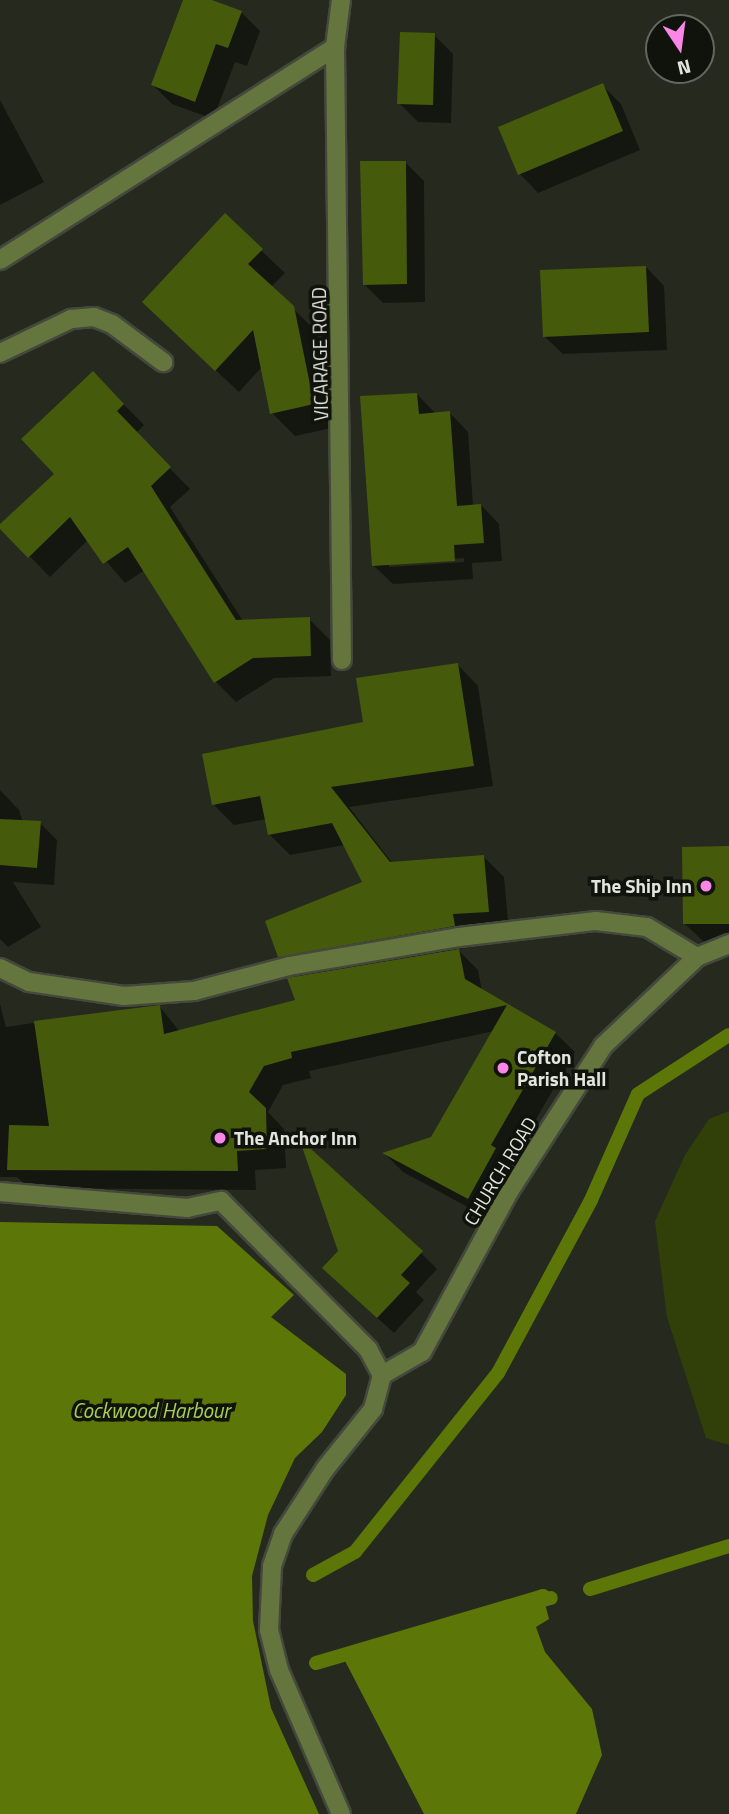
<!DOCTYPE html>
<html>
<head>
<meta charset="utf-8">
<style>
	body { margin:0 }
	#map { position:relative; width:729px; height:1814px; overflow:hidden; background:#262a1e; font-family:"Titillium Web",sans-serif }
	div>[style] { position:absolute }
	.green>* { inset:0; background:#314008 }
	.water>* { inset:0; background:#5c7607 }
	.shadow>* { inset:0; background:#0007 }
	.stream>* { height:14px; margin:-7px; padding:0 7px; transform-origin:7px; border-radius:7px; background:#5c7607 }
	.building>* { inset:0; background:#465a0b }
	.roads { filter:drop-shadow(2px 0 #44483d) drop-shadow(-2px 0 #44483d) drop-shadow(0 2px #44483d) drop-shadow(0 -2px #44483d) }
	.minor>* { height:18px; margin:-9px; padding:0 9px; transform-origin:9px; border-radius:9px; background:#64763d }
	.dots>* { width:19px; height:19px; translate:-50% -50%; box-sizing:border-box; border:4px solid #10120c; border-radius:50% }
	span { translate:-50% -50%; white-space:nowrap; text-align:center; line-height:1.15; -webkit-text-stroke:7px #10120c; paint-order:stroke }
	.street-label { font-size:19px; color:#e2e5dd }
	.poi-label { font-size:19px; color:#e2e5dd; font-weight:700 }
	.right { translate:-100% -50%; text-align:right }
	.left { translate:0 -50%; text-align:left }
	.water-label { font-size:21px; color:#a9ce51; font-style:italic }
	.north { position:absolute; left:645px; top:14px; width:70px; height:70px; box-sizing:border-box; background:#10120c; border:2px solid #646660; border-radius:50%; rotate:167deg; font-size:19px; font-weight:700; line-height:28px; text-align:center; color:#e2e5dd }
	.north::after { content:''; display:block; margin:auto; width:24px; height:32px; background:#fa87e7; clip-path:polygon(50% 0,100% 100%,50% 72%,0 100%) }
</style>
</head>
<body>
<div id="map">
	<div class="green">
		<div style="clip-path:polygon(729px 1111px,729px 1445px,706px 1438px,667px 1317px,655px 1221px,685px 1155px,709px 1119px)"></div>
	</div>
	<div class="water">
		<div style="clip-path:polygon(0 1222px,217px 1226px,294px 1295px,271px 1317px,346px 1374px,346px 1395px,322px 1432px,295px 1458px,268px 1515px,252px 1576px,253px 1621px,271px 1708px,319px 1814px,0 1814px)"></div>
		<div style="clip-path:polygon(543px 1596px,549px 1619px,536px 1627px,545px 1652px,592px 1709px,602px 1755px,576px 1814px,424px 1814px,342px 1655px)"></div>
	</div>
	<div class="shadow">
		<div style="clip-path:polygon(184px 0,207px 0,241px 12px,260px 31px,247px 66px,235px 62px,213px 119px,172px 104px,153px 85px)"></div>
		<div style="clip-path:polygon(434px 35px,453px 54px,451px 123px,418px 122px,399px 103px)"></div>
		<div style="clip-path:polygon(602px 85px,621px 104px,640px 150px,538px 193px,520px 174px)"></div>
		<div style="clip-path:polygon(0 100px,44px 182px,0 205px)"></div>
		<div style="clip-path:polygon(406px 163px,424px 181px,425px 302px,383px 303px,364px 284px)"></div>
		<div style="clip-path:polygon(225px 216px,285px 273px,271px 287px,316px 331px,336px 427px,295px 436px,272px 413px,262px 367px,239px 392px,167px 325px)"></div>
		<div style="clip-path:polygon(646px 267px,664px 286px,667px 350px,563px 354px,544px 336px)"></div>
		<div style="clip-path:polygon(93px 373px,144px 425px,136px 433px,190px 489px,170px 507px,243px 621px,309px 619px,330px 640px,331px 676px,274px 678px,236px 702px,216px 682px,145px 570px,125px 583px,88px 540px,50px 577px,0 526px,56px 474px)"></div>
		<div style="clip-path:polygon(evenodd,417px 394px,436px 414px,450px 413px,468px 432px,473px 506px,481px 505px,499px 524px,502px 561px,472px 563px,473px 579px,393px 584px,374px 566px,417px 394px,464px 558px,464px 562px,389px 567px,389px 563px,464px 558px)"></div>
		<div style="clip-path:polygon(458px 665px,478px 686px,493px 786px,349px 807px,393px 864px,484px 857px,504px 877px,509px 932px,472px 934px,474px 946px,457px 949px,478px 970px,482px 991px,555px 1033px,575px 1052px,510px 1164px,514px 1168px,488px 1218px,403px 1172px,385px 1154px,432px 1138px,494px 1031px,309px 1071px,311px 1078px,283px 1085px,268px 1112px,284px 1129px,286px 1168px,255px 1170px,256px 1190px,29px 1188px,17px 1177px,0 1177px,0 1004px,6px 1027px,33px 1023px,60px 1043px,160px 1007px,180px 1032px,297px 1001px,302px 978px,280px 956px,364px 883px,345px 845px,290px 855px,270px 835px,267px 819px,234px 825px,214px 805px,365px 724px)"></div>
		<div style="clip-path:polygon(0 790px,19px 810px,23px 822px,40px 823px,57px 840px,54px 885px,13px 882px,41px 927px,8px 947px,0 939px)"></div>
		<div style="clip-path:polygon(729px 848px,729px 942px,704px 942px,685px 924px)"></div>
		<div style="clip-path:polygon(421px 1253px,437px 1269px,416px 1292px,424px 1300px,394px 1333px,340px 1284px)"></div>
	</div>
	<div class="stream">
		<div style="left:313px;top:1575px;width:48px;rotate:-28.7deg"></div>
		<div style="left:355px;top:1552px;width:229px;rotate:-51.4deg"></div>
		<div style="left:498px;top:1373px;width:196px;rotate:-61.7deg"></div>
		<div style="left:591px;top:1200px;width:116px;rotate:-66.1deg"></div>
		<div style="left:638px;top:1094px;width:108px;rotate:-33deg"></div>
		<div style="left:590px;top:1589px;width:145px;rotate:-17.2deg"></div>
		<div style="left:316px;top:1663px;width:237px;rotate:-16.4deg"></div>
		<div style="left:543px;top:1596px;width:4px;rotate:90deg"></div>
		<div style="left:543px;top:1600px;width:8px;rotate:-14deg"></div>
	</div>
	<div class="building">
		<div style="clip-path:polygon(183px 0,212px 0,242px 11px,228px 48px,216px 44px,195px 102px,151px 85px)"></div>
		<div style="clip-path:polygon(400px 32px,435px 33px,433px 105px,397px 104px)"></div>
		<div style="clip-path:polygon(603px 83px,623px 131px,518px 175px,498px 127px)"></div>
		<div style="clip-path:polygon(360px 161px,406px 161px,407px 284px,363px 285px)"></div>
		<div style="clip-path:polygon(225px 213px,263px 249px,248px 264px,294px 306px,314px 404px,270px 414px,253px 330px,215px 371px,142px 302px)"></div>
		<div style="clip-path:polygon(646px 266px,649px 332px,543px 337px,540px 270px)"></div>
		<div style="clip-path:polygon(93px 371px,124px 404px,117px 411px,171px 467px,151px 486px,236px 620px,310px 617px,311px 656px,253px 658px,214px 683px,128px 547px,103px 564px,70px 517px,28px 558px,0 529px,0 524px,54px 474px,21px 439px)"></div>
		<div style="clip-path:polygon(417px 393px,419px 414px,450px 411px,457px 506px,481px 504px,484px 543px,454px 545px,455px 561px,372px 566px,360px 396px)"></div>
		<div style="clip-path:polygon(458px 663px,474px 766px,331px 787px,390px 862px,484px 855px,489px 912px,453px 914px,455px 926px,278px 957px,265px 921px,362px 882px,332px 823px,268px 835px,260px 796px,212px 805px,202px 754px,363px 722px,356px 678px)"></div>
		<div style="clip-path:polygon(0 819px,41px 821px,37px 868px,0 865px)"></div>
		<div style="clip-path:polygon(729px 846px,729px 924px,683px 924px,682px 847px)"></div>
		<div style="clip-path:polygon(459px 949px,465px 979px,556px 1032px,491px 1145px,496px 1148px,468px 1199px,382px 1153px,431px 1137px,507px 1005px,291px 1052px,292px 1058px,264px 1066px,249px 1092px,266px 1108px,267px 1149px,237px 1151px,238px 1171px,7px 1170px,9px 1125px,49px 1126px,34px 1021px,160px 1005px,164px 1034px,295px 1000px,287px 978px)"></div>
		<div style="clip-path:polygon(299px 1138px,423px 1251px,401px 1275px,410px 1283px,377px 1318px,322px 1268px,338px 1251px)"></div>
	</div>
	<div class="roads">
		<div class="minor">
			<div style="left:341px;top:0;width:47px;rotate:97.3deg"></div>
			<div style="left:335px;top:47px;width:613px;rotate:89.35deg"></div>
			<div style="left:0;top:260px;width:397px;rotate:-32.4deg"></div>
			<div style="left:0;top:353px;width:79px;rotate:-25.6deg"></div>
			<div style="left:71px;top:319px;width:23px;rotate:-5deg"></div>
			<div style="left:94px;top:317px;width:19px;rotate:21deg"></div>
			<div style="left:112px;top:324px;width:64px;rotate:36.7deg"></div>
			<div style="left:0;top:968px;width:32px;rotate:26deg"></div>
			<div style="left:29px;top:982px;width:96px;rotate:8.4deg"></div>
			<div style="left:124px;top:996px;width:70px;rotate:-4.1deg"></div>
			<div style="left:194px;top:991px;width:98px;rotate:-14.7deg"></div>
			<div style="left:289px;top:966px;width:172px;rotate:-9.7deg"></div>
			<div style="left:459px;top:937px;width:138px;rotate:-6.7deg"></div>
			<div style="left:596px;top:921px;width:51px;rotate:6.7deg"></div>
			<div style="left:647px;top:927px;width:58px;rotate:31deg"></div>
			<div style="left:0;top:1192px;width:188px;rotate:4.9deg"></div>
			<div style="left:187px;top:1208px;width:35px;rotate:-12deg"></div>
			<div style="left:221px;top:1201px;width:209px;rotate:45.2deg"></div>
			<div style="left:368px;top:1349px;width:30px;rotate:62deg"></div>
			<div style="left:382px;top:1375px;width:46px;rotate:-29.9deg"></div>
			<div style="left:422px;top:1352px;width:184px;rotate:-61.5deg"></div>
			<div style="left:510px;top:1190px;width:171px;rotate:-57.1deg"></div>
			<div style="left:603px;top:1046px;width:129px;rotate:-43.4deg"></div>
			<div style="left:697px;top:957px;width:35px;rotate:-22deg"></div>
			<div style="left:341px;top:1814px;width:157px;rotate:-113.3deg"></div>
			<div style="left:279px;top:1670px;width:41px;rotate:-104deg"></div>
			<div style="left:269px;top:1630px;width:64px;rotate:-87.3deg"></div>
			<div style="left:272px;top:1566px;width:34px;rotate:-71deg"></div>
			<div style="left:283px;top:1534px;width:77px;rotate:-57.1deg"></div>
			<div style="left:325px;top:1469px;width:77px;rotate:-51.3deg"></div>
			<div style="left:373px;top:1409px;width:35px;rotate:-75deg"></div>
		</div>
	</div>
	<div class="dots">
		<div style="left:706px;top:886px;background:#fa87e7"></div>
		<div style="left:503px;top:1068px;background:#fa87e7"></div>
		<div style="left:220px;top:1138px;background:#fa87e7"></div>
	</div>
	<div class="street-label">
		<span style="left:320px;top:354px;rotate:-91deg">VICARAGE ROAD</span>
		<span style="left:500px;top:1171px;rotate:-59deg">CHURCH ROAD</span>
	</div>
	<div class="poi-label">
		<span class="right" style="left:692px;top:886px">The Ship Inn</span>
		<span class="left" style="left:517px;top:1068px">Cofton<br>Parish Hall</span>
		<span class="left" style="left:234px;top:1138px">The Anchor Inn</span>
	</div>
	<div class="water-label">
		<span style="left:151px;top:1410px">Cockwood Harbour</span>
	</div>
	<div class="north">N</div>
</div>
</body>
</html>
